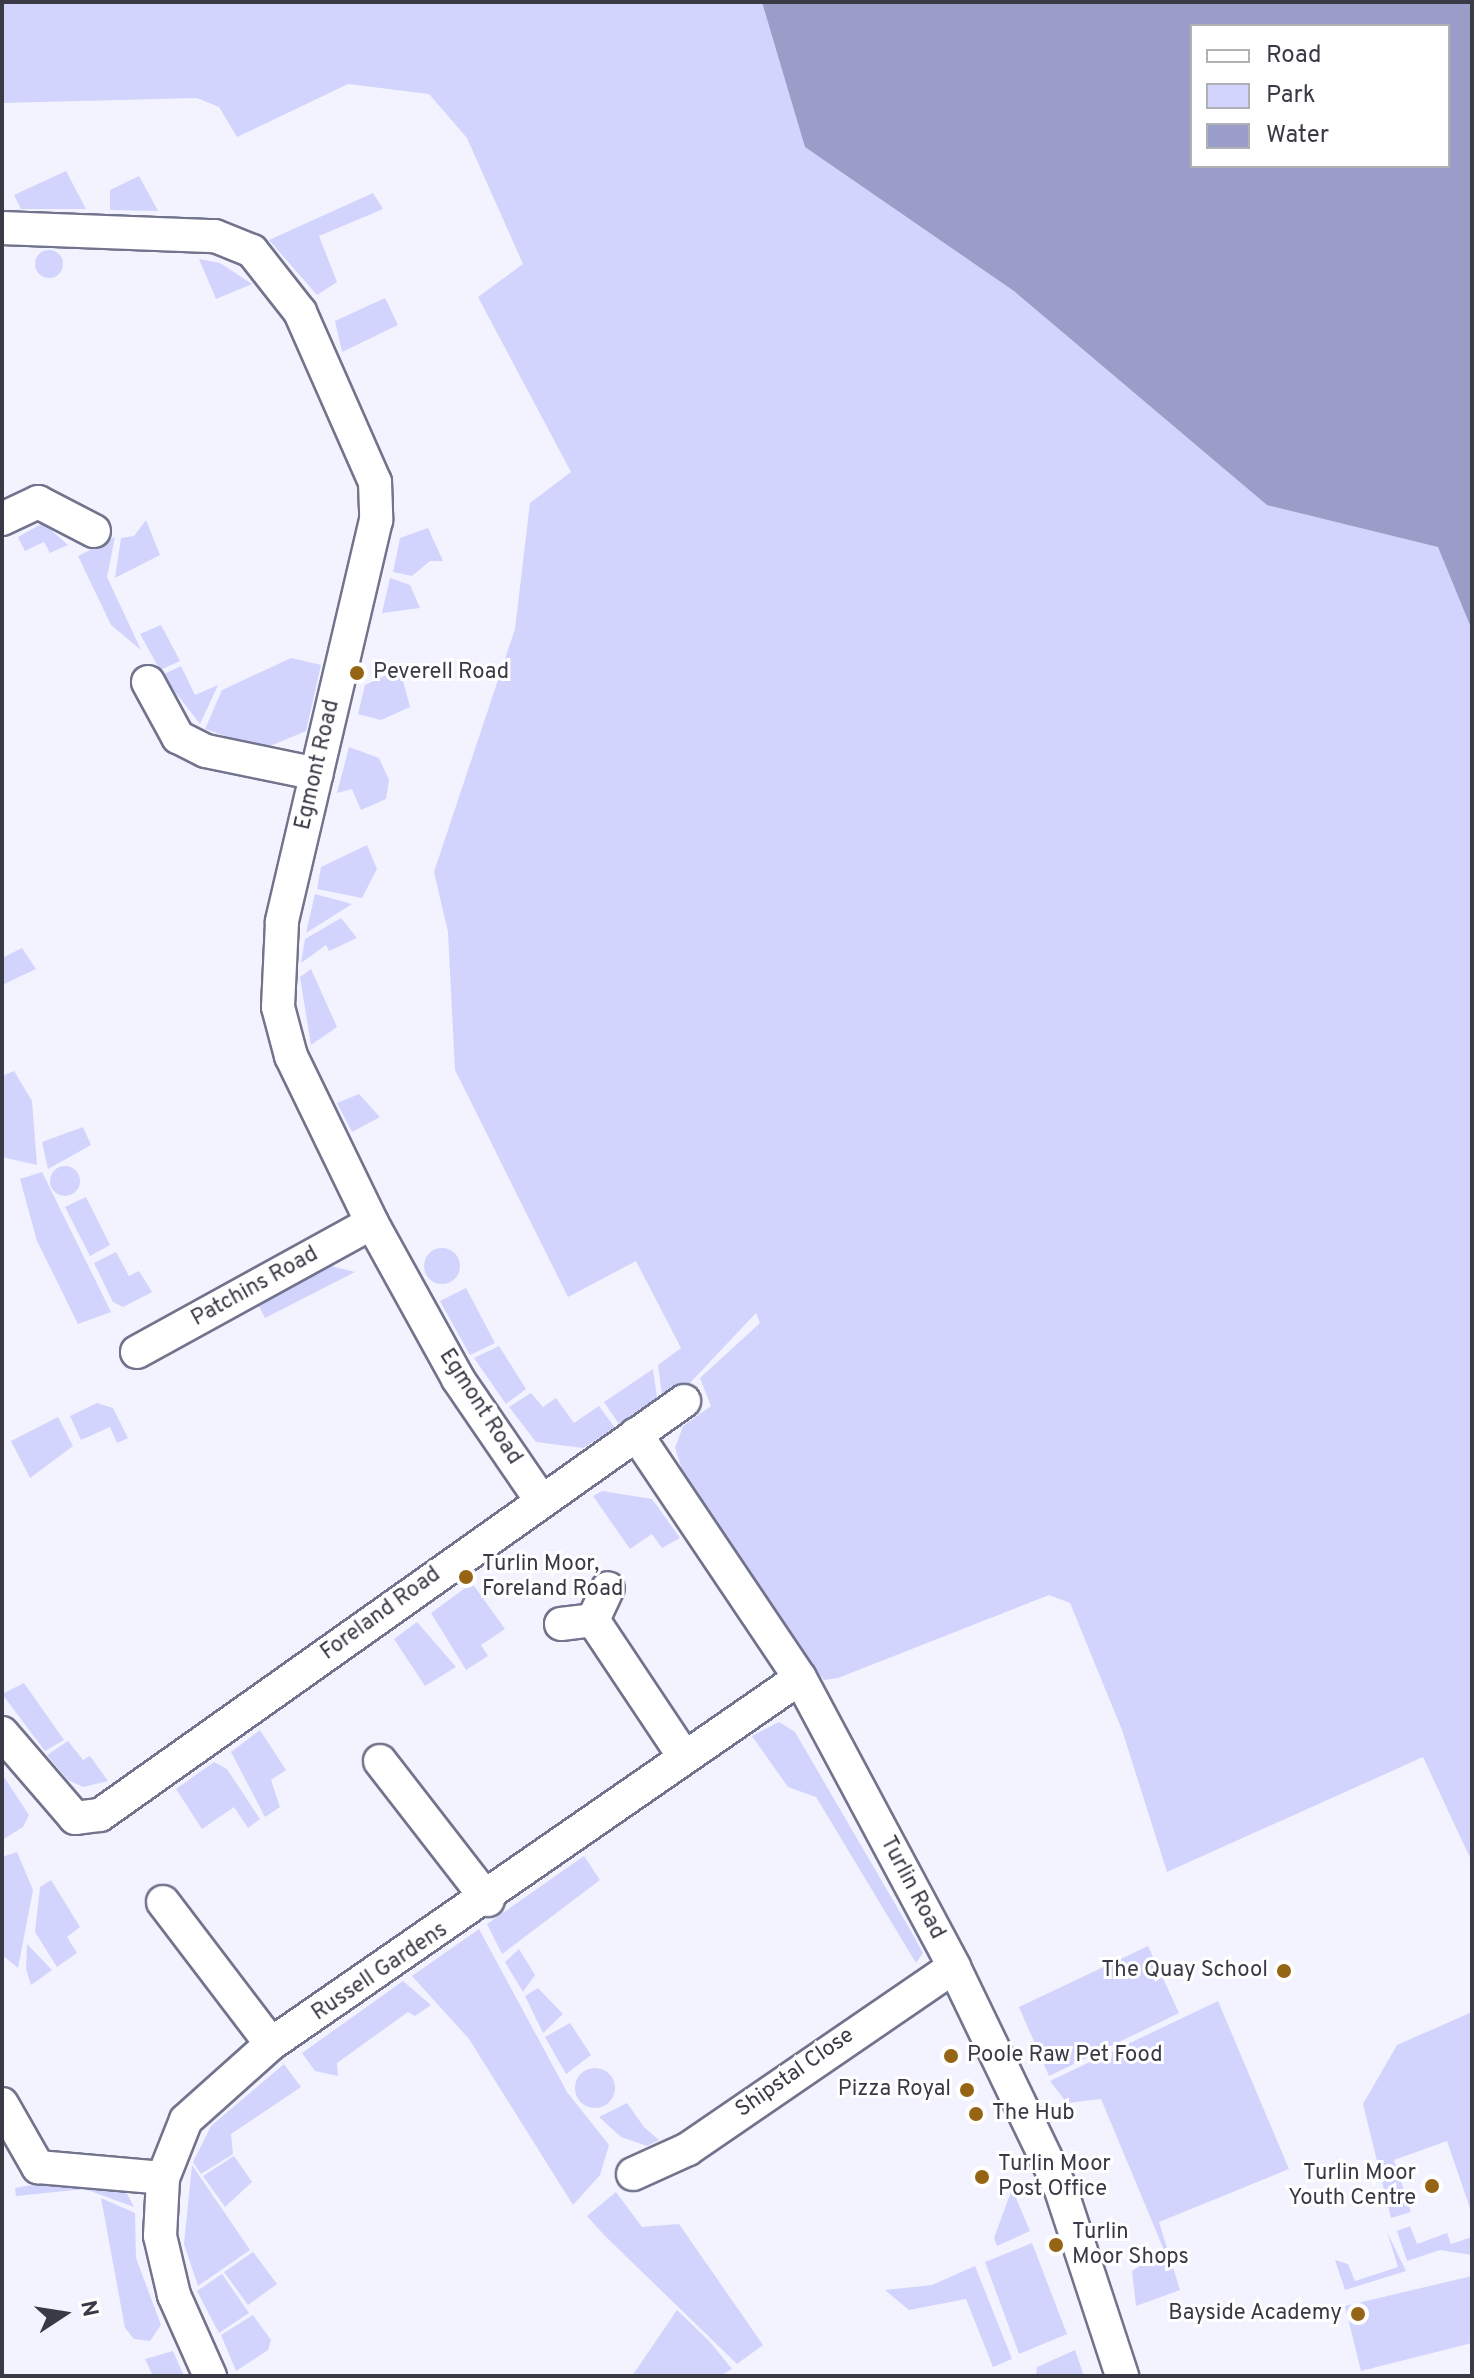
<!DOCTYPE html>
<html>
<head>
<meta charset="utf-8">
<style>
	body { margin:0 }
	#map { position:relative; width:1474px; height:2378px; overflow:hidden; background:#f2f3fe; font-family:Overpass,sans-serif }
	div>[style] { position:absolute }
	.green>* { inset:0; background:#d2d4fd }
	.round { border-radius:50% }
	.water>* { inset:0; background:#9b9dc9 }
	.roads { filter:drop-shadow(2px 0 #72738c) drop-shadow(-2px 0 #72738c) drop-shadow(0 2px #72738c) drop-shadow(0 -2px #72738c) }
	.minor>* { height:32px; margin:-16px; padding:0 16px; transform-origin:16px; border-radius:16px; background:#fff }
	.dots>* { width:22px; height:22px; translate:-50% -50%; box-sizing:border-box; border:4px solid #fff; border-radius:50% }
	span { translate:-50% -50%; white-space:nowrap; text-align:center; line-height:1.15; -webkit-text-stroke:6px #fff; paint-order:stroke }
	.poi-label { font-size:22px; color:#393a45 }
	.left { translate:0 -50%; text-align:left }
	.right { translate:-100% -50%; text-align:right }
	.street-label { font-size:22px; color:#393a45 }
	.frame { position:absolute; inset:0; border:4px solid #393a45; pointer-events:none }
	.legend { position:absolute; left:1190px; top:24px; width:260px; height:144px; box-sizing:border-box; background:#fff; border:2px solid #b0b0b5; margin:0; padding:10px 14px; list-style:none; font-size:24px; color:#393a45 }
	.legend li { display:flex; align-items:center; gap:16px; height:40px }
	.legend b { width:40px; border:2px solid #b0b0b5 }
	.north { position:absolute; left:24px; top:2274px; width:80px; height:80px; -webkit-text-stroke:6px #fff; paint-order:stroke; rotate:78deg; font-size:22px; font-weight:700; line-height:32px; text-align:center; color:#393a45 }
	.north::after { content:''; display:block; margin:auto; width:28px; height:36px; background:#393a45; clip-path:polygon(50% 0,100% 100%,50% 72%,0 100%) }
</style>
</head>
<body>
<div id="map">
	<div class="green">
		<div style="clip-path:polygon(2px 2px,1157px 2px,1192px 166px,1448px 166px,1448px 26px,1472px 2px,1472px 1862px,1423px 1757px,1167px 1872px,1122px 1730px,1070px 1603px,1049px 1595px,838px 1678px,824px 1680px,815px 1670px,684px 1476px,675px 1448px,683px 1426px,711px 1406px,700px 1378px,760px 1323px,756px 1313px,689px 1384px,662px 1395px,658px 1365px,681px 1348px,636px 1261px,568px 1297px,455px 1070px,448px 932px,434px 872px,515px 629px,530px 503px,571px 472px,478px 297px,523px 264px,467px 138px,429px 94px,348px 84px,237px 137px,219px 107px,197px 98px,2px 103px)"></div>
		<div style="clip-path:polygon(66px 171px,86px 209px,21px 209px,14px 195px)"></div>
		<div style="clip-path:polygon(139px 176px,158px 211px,110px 210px,110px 190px)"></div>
		<div style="clip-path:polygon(373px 193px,383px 209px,319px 236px,337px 282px,317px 295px,269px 240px)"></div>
		<div class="round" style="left:35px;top:250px;width:28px;height:28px"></div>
		<div style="clip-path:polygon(199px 259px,220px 263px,252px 284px,216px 299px)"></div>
		<div style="clip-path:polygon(385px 298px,398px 325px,342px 352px,335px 321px)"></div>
		<div style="clip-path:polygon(146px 520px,160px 555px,115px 578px,121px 538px,134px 536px)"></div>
		<div style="clip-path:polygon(43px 523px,68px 545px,50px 553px,44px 542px,25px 551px,18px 537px)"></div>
		<div style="clip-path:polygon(428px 528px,443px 561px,430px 561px,412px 576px,393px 572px,400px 538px)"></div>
		<div style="clip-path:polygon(115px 537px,107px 577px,141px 650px,111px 625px,78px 556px)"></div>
		<div style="clip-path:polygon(390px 578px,410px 585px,420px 608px,382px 613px)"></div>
		<div style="clip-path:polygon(161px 625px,180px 661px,160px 670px,140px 634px)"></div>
		<div style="clip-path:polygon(291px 658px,321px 665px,306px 731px,263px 749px,205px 729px,222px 690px)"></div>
		<div style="clip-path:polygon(181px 666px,195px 695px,218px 685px,200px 724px,162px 675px)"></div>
		<div style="clip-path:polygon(400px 669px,410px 707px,381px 720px,358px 714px,365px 685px)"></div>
		<div style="clip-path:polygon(349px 747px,379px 758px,389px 780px,386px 799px,361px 810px,352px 789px,337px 793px)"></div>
		<div style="clip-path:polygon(367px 845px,377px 869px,362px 898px,317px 889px,321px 867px)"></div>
		<div style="clip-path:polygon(315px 894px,352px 904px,306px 933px)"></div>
		<div style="clip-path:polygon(341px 918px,357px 938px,329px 951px,326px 945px,301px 963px,305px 939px)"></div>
		<div style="clip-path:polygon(22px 948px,36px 969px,4px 984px,2px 958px)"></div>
		<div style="clip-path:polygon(311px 969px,337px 1027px,311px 1045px,300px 977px)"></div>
		<div style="clip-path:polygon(14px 1071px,32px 1101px,37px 1165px,2px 1157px,2px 1076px)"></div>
		<div style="clip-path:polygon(359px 1094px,380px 1117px,352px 1132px,337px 1103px)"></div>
		<div style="clip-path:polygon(83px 1127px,91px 1145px,48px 1169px,42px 1142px)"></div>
		<div class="round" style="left:50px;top:1166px;width:30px;height:30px"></div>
		<div style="clip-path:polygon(42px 1172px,111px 1312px,78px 1324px,37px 1241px,20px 1179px)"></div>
		<div style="clip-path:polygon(86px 1197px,110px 1245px,90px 1256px,65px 1207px)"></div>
		<div class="round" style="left:424px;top:1248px;width:36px;height:36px"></div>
		<div style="clip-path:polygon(116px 1252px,129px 1276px,139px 1271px,152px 1292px,123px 1307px,113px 1302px,94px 1263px)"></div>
		<div style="clip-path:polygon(331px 1266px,355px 1272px,265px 1318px,258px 1304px)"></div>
		<div style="clip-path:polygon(466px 1288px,495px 1343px,470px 1355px,440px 1301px)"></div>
		<div style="clip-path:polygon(499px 1346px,526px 1389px,506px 1404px,474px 1358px)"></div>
		<div style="clip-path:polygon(653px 1369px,657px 1398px,619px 1424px,604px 1402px)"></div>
		<div style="clip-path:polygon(531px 1393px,543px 1407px,556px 1398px,574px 1423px,599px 1406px,615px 1428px,583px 1448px,536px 1442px,509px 1407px)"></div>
		<div style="clip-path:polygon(97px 1403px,113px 1408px,128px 1438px,117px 1443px,110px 1427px,81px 1440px,70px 1416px)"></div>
		<div style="clip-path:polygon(58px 1417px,73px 1446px,30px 1478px,11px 1441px)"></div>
		<div style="clip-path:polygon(602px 1491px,652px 1499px,680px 1538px,662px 1548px,652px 1534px,630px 1549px,593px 1496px)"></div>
		<div style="clip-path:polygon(472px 1583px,505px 1629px,481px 1645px,488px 1656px,466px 1670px,431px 1613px)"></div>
		<div style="clip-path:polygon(417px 1622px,456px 1667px,425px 1686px,394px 1639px)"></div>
		<div style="clip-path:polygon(24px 1683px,64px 1740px,45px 1751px,2px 1694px)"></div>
		<div style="clip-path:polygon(779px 1722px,795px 1732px,908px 1926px,923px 1953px,916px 1963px,816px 1797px,788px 1787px,752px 1736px)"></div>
		<div style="clip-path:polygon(260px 1730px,286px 1770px,271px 1780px,280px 1807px,265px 1817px,231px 1752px)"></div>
		<div style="clip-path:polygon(68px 1741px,83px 1760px,90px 1756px,108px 1781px,83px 1787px,68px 1780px,47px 1755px)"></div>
		<div style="clip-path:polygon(214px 1762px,227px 1769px,260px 1819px,248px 1828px,234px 1807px,202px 1829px,176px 1789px)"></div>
		<div style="clip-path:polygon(2px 1774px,29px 1815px,23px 1827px,2px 1840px)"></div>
		<div style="clip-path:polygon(17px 1852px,33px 1890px,18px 1968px,2px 1955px,2px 1857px)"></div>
		<div style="clip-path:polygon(584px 1856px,600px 1880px,502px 1954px,487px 1924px)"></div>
		<div style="clip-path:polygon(51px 1880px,80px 1927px,67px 1937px,77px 1953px,57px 1967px,35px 1932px,40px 1887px)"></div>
		<div style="clip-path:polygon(479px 1929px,567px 2092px,609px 2145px,600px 2175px,573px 2205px,469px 2039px,412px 1976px)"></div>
		<div style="clip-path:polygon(27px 1944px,52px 1970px,31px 1985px,26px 1969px)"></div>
		<div style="clip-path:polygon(1148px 1946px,1179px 2013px,1049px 2076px,1019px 2007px)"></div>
		<div style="clip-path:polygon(519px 1949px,535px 1975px,523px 1992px,505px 1962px)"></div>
		<div style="clip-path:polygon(403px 1981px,431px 2005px,415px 2016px,408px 2012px,337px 2063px,338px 2076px,315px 2071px,302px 2053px)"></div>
		<div style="clip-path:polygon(538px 1988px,563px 2014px,543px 2033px,525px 1996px)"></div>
		<div style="clip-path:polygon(1218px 2001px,1289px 2169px,1159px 2222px,1180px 2290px,1136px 2306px,1132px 2271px,1164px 2250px,1101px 2099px,1067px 2103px,1050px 2081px)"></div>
		<div style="clip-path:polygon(1472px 2012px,1472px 2214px,1447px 2141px,1394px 2160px,1411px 2212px,1391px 2218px,1363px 2104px,1397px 2045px)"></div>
		<div style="clip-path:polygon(570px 2023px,591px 2055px,566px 2074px,545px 2037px)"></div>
		<div style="clip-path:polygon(284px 2064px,301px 2087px,231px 2134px,233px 2154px,201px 2174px,193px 2162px,211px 2126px)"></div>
		<div class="round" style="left:575px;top:2068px;width:40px;height:40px"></div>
		<div style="clip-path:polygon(627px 2103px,644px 2127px,659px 2140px,647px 2146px,621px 2137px,599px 2117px)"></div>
		<div style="clip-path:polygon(234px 2156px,252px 2182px,225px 2207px,203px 2176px)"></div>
		<div style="clip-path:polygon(192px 2165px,250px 2250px,198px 2286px,184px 2244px)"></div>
		<div style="clip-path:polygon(49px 2182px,125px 2190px,134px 2207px,85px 2189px,16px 2196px,15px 2188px)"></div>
		<div style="clip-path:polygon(1012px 2189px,1030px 2231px,997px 2246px,994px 2238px)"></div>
		<div style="clip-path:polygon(616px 2192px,642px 2227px,679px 2224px,763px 2345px,737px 2364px,604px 2235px,587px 2216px)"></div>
		<div style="clip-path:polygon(101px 2198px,135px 2213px,136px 2258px,161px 2325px,150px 2341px,134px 2339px,125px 2328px)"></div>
		<div style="clip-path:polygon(1410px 2226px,1417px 2244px,1447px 2233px,1451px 2244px,1472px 2237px,1472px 2255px,1440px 2250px,1407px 2261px,1397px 2231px)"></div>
		<div style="clip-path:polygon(1387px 2232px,1406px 2271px,1345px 2290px,1335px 2260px,1348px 2264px,1355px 2281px,1398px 2267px)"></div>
		<div style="clip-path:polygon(1032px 2243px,1067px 2334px,1019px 2354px,985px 2262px)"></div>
		<div style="clip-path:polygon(253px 2252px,277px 2284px,248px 2305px,224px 2272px)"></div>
		<div style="clip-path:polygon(975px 2266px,1012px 2359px,993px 2367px,966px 2299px,909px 2310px,885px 2290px,932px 2285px)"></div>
		<div style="clip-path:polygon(222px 2274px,249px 2313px,219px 2333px,197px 2291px)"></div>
		<div style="clip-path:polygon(1472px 2276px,1472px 2343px,1361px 2371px,1345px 2306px)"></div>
		<div style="clip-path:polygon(677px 2310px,710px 2342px,732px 2369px,720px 2376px,632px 2376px)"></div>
		<div style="clip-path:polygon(253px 2315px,271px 2340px,268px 2350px,236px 2371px,221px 2335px)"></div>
		<div style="clip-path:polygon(1075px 2350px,1084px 2376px,1036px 2376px,1037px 2367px)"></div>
		<div style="clip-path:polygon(173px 2351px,184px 2376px,153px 2376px,145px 2359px)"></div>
	</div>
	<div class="water">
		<div style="clip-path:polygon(evenodd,762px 2px,1472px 2px,1472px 630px,1438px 547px,1267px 505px,1014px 291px,805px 147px,762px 2px,1192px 26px,1448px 26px,1448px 166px,1192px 166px,1192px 26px)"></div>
	</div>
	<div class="roads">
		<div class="minor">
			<div style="left:2px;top:228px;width:213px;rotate:2.2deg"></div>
			<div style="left:215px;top:236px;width:40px;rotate:22deg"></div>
			<div style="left:252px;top:251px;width:78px;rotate:51.8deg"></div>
			<div style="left:300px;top:312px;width:186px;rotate:66.2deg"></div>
			<div style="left:375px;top:482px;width:38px;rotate:88deg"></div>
			<div style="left:376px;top:520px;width:413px;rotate:103.2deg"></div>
			<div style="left:282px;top:922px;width:85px;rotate:92.7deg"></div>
			<div style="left:278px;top:1007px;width:51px;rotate:75.1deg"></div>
			<div style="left:291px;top:1056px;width:186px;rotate:64.1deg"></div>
			<div style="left:372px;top:1223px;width:178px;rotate:61.1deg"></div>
			<div style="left:458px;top:1379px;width:147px;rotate:55.6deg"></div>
			<div style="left:2px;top:519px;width:40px;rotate:-25deg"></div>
			<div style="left:38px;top:502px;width:63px;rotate:27.4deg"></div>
			<div style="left:148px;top:682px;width:63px;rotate:61.4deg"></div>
			<div style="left:178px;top:737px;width:31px;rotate:27deg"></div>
			<div style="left:206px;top:751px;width:113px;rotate:11.7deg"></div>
			<div style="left:137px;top:1352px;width:268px;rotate:-28.8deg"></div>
			<div style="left:636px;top:1434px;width:294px;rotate:56.1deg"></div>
			<div style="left:800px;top:1678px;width:327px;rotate:61.9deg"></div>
			<div style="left:954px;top:1967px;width:244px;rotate:64.3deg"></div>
			<div style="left:1060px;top:2187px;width:199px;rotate:71.8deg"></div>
			<div style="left:593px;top:1620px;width:35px;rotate:-65deg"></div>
			<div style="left:561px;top:1624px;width:32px;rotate:-7deg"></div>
			<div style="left:593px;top:1620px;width:162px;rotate:56.3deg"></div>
			<div style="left:2px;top:1733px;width:112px;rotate:49.3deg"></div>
			<div style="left:75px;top:1818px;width:25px;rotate:-7deg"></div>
			<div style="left:100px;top:1815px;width:716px;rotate:-35.33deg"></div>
			<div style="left:380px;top:1761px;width:176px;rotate:52.2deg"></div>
			<div style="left:163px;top:1902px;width:178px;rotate:52.7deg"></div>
			<div style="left:2px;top:2104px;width:73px;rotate:60.3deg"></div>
			<div style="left:38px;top:2167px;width:125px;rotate:5deg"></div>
			<div style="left:633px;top:2174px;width:60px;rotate:-24.4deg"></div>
			<div style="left:688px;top:2149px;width:322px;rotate:-34.4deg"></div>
			<div style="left:210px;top:2376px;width:89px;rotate:-114deg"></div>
			<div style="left:174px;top:2295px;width:61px;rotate:-103.3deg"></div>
			<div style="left:160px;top:2236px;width:58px;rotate:-87deg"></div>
			<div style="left:163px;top:2178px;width:62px;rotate:-68.4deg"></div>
			<div style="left:186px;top:2120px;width:114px;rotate:-41.8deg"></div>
			<div style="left:271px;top:2044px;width:643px;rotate:-34.68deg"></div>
		</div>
	</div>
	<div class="dots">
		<div style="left:357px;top:673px;background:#956415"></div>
		<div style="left:466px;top:1577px;background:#956415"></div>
		<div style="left:1284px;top:1971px;background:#956415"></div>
		<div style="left:951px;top:2056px;background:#956415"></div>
		<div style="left:967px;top:2090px;background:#956415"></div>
		<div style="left:976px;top:2114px;background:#956415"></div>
		<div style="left:982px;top:2177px;background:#956415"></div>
		<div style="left:1432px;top:2186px;background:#956415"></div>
		<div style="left:1056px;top:2245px;background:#956415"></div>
		<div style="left:1358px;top:2314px;background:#956415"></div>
	</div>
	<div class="poi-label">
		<span class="left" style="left:373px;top:673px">Peverell Road</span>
		<span class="left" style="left:482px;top:1577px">Turlin Moor,<br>Foreland Road</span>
		<span class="right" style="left:1268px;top:1971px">The Quay School</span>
		<span class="left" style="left:967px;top:2056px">Poole Raw Pet Food</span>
		<span class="right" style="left:951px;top:2090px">Pizza Royal</span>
		<span class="left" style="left:992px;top:2114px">The Hub</span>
		<span class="left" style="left:998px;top:2177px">Turlin Moor<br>Post Office</span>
		<span class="right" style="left:1416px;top:2186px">Turlin Moor<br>Youth Centre</span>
		<span class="left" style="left:1072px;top:2245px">Turlin<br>Moor Shops</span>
		<span class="right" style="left:1342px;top:2314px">Bayside Academy</span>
	</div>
	<div class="street-label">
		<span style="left:318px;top:765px;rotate:-77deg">Egmont Road</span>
		<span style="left:255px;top:1287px;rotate:-29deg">Patchins Road</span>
		<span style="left:480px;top:1407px;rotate:57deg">Egmont Road</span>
		<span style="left:381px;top:1614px;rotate:-36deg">Foreland Road</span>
		<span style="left:912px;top:1888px;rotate:62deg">Turlin Road</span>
		<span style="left:380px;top:1972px;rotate:-34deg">Russell Gardens</span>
		<span style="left:795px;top:2073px;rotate:-35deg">Shipstal Close</span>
	</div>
	<div class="frame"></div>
	<ul class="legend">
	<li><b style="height:10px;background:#fff"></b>Road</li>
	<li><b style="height:22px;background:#d2d4fd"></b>Park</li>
	<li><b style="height:22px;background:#9b9dc9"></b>Water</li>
	</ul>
	<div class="north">N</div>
</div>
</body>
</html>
